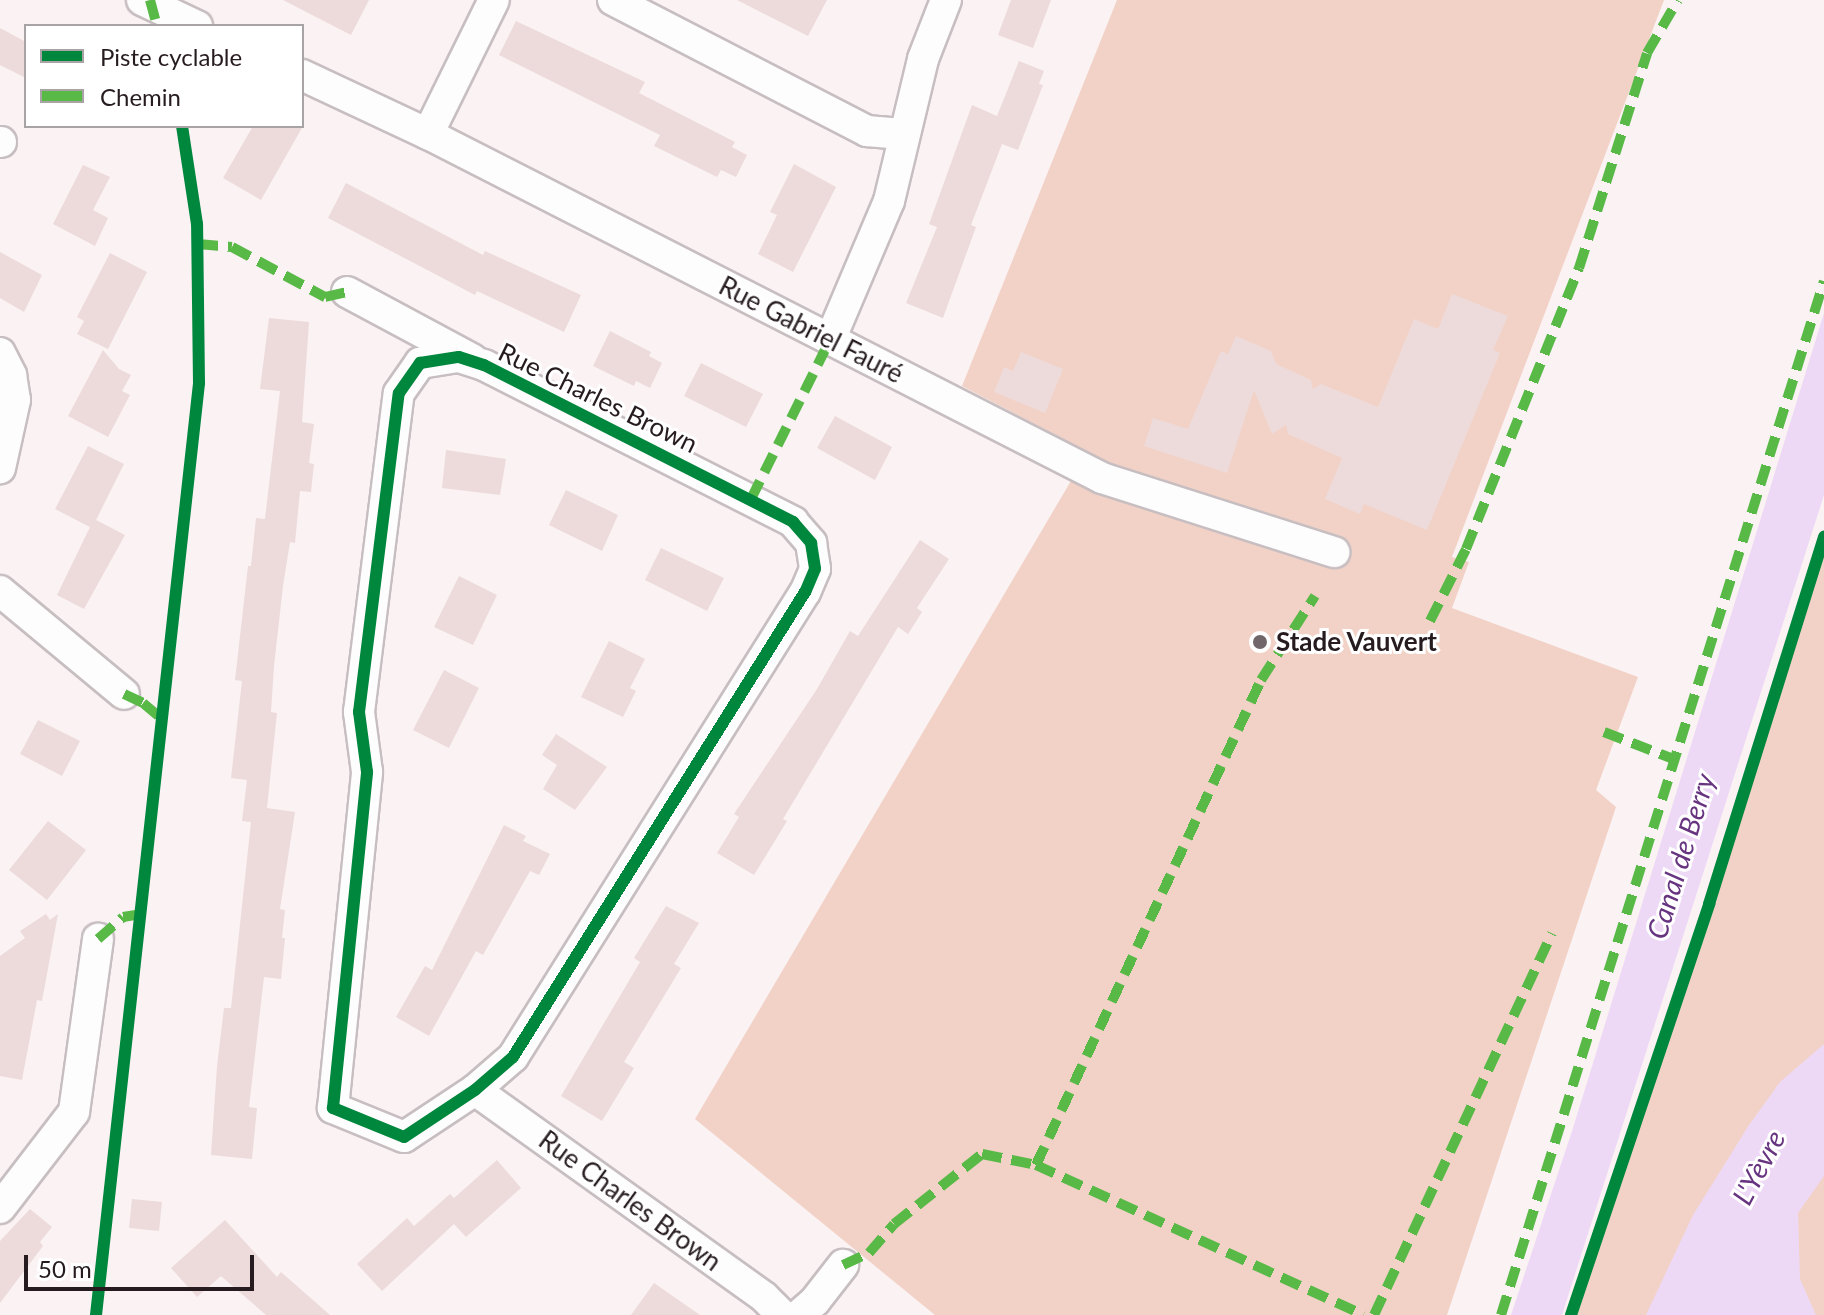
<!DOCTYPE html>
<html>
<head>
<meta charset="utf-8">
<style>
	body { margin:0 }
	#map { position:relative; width:1824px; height:1315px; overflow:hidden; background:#fbf2f4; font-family:Lato,sans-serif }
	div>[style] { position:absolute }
	.green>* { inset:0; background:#f2d2c6 }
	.water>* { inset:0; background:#edd9f5 }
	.building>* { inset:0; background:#eddbdb }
	.roads { filter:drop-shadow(2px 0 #c7bec1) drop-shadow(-2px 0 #c7bec1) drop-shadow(0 2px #c7bec1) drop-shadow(0 -2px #c7bec1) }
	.minor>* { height:30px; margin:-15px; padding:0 15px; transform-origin:15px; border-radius:15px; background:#fefdfd }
	.quiet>* { height:10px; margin-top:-5px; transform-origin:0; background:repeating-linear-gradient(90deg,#58b947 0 20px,transparent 0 30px) }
	.cycleway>* { height:12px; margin:-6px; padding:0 6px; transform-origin:6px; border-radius:6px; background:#00873e }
	.dots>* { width:22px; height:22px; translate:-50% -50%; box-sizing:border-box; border:4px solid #fff; border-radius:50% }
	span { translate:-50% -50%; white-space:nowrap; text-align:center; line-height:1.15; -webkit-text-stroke:6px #fff; paint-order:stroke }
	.street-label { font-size:26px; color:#261c1f }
	.poi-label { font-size:26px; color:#261c1f; font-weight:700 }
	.left { translate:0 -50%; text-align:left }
	.water-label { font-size:28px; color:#673480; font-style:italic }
	.legend { position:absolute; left:24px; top:24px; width:280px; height:104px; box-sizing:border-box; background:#fff; border:2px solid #a8a4a5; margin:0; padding:10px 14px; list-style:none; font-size:24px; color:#261c1f }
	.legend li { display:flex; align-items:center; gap:16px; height:40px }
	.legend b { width:40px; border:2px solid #a8a4a5 }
	.scale { position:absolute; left:24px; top:1255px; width:230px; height:36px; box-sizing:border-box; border:4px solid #261c1f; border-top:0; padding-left:10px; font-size:24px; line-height:28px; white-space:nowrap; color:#261c1f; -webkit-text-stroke:6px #fff; paint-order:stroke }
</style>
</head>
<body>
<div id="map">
	<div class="green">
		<div style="clip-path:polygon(1117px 0,1664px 0,1452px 557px,1469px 562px,1452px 608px,1638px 677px,1596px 790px,1616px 807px,1447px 1315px,935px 1315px,695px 1119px,1088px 452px,962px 386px)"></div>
		<div style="clip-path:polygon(1824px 537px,1824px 1315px,1571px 1315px,1709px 904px)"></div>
	</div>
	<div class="water">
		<div style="clip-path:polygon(1824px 313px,1824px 495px,1562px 1315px,1511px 1315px,1573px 1128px)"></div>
		<div style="clip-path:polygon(1824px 1044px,1824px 1176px,1798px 1213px,1800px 1279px,1816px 1315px,1646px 1315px,1693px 1215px,1749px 1125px,1780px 1082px)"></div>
	</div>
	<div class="building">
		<div style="clip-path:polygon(283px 0,369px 0,351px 35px)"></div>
		<div style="clip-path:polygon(737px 0,827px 0,808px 36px)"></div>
		<div style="clip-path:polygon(1011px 0,1051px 0,1033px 48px,998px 35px)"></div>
		<div style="clip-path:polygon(516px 21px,645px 82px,639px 93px,735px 142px,732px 147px,747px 155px,736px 177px,721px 170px,717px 177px,654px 146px,660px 135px,499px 55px)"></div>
		<div style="clip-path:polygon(0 28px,26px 42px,26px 78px,0 65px)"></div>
		<div style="clip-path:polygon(1019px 61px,1044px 71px,1039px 84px,1043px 85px,1018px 150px,1002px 144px,971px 225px,976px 227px,943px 318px,906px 303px,937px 227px,929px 224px,972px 105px,997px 116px)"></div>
		<div style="clip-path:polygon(253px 126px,303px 126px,261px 200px,223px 178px)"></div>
		<div style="clip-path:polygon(794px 164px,836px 187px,793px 272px,758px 254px,777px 215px,770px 212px)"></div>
		<div style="clip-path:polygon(83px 165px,110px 177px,93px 210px,108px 218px,95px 246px,53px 224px)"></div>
		<div style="clip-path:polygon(346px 183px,483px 255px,485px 251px,581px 295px,564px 332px,477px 291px,475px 295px,328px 218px)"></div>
		<div style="clip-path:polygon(0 252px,42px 275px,24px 312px,0 298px)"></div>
		<div style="clip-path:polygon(110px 253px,147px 272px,108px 349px,77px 334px,84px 321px,77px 317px)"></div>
		<div style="clip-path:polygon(1452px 294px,1508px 316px,1493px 350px,1500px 353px,1427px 530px,1364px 504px,1360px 514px,1325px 499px,1342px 458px,1288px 434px,1286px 425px,1272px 434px,1254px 390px,1227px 473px,1144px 446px,1153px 418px,1188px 429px,1221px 351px,1228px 354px,1236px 336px,1271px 351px,1276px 364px,1311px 380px,1313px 389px,1321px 384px,1378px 407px,1414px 319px,1438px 329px)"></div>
		<div style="clip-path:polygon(269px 318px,309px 322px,302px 422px,314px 424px,309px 463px,314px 464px,311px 492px,300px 491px,295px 543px,290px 542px,283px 586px,274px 666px,271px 712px,277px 713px,267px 808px,295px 812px,280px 909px,285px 910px,282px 938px,285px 938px,281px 979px,264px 977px,249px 1107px,257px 1108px,252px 1159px,211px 1155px,217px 1066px,224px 1008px,231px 1008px,251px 822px,242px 821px,247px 780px,231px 778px,242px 681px,235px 680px,248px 566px,251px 566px,256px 518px,265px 519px,280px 391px,260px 389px)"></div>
		<div style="clip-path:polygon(610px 331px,651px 352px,649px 356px,662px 363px,650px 388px,636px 381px,634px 386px,593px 366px)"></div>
		<div style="clip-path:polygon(103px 350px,119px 369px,131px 375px,122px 391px,130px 395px,108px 437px,68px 416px)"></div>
		<div style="clip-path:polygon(1021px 352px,1063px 369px,1045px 413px,994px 392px,1004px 367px,1013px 371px)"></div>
		<div style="clip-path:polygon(701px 363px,763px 394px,746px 427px,684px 396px)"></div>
		<div style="clip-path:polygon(835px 416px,892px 447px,875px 480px,817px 448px)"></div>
		<div style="clip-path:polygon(88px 446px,124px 464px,96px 520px,125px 535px,84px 609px,57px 595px,90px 527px,55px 509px)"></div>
		<div style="clip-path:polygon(446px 450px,506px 459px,500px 495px,442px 488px)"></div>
		<div style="clip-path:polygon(566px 490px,618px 515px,602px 551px,549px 525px)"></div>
		<div style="clip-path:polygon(920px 540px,949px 559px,917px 608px,922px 612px,908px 634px,898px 627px,783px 819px,787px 821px,754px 875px,717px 853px,739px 817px,734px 814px,817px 689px,850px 631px,858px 636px)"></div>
		<div style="clip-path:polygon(661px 548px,724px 578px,707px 611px,645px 580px)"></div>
		<div style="clip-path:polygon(459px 576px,497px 595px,473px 645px,434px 627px)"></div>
		<div style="clip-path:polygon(609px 641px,645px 659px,630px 688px,636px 691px,623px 717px,581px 697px)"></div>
		<div style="clip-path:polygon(444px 670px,479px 688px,449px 748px,413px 730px)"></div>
		<div style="clip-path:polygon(38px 720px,80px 741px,62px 776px,20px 754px)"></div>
		<div style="clip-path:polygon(556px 734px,607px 767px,575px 810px,543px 789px,557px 765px,542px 755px)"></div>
		<div style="clip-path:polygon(48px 821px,86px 850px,47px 900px,9px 870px)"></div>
		<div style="clip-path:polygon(504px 825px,526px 836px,523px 841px,550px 854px,539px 875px,530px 871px,483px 955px,476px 951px,429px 1036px,396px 1017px,425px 966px,432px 970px)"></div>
		<div style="clip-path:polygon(666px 906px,699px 923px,674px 964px,681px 968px,624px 1062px,634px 1068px,602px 1121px,561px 1096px,640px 962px,634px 958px)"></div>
		<div style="clip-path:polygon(46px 914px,50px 920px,58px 914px,42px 1001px,37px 1000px,22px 1080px,0 1076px,0 956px,25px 938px,20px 931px)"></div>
		<div style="clip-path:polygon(497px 1160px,521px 1188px,466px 1237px,454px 1224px,382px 1291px,357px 1264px,407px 1218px,414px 1226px,450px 1194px,454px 1198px)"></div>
		<div style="clip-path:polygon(132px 1199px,162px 1202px,159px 1231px,129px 1228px)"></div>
		<div style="clip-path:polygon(30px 1209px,52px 1227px,40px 1242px,43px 1246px,0 1303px,0 1241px)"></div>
		<div style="clip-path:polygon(225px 1220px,277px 1277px,281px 1272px,330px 1315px,266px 1315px,221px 1276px,197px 1297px,171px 1268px)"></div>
		<div style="clip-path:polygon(654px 1283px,700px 1315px,631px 1315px)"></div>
	</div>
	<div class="roads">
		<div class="minor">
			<div style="left:142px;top:0;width:61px;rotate:25.3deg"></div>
			<div style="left:613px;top:0;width:286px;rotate:27.3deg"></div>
			<div style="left:867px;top:131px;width:35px;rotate:5deg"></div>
			<div style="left:302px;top:75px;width:139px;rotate:25.1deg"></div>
			<div style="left:428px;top:134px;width:757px;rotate:27.04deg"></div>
			<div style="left:1102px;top:478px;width:244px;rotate:17.7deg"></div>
			<div style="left:428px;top:134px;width:149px;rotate:-63.8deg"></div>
			<div style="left:0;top:142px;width:1px"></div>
			<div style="left:347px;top:292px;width:142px;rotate:28.2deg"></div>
			<div style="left:830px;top:340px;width:151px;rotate:-67deg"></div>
			<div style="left:889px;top:201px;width:146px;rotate:-76.5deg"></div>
			<div style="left:923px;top:59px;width:63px;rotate:-68.7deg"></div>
			<div style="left:0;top:353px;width:25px;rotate:63deg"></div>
			<div style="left:11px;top:375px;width:25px;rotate:81deg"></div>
			<div style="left:15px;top:400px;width:70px;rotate:102.4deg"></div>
			<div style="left:459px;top:357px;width:26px;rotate:18deg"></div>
			<div style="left:484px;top:365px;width:347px;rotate:26.9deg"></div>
			<div style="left:793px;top:522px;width:28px;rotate:49deg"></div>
			<div style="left:811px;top:543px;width:26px;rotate:81deg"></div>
			<div style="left:815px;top:569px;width:25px;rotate:113deg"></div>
			<div style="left:805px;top:592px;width:549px;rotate:122.13deg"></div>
			<div style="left:513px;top:1057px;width:50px;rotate:139deg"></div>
			<div style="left:475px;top:1090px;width:85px;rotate:146.5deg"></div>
			<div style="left:404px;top:1137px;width:77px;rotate:-157.8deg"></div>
			<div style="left:333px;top:1108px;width:338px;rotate:-84.2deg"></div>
			<div style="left:367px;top:772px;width:61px;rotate:-97.6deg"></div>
			<div style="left:359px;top:712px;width:321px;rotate:-82.9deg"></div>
			<div style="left:399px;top:393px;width:37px;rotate:-55deg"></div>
			<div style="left:420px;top:363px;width:39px;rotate:-9deg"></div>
			<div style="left:0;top:591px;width:161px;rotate:39.7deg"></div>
			<div style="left:475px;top:1090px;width:355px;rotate:35.6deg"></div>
			<div style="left:764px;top:1297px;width:25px;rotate:45deg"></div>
			<div style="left:0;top:1208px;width:121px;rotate:-52.4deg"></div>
			<div style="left:74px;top:1112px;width:175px;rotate:-82.1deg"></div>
			<div style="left:799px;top:1315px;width:21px;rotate:-41deg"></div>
			<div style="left:815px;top:1301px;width:46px;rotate:-52.1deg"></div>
		</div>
	</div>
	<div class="quiet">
		<div style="left:150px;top:0;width:27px;rotate:75deg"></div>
		<div style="left:198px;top:244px;width:34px;rotate:5deg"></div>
		<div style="left:232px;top:247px;width:106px;rotate:28.3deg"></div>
		<div style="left:325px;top:297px;width:23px;rotate:-13deg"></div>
		<div style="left:751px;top:499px;width:178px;rotate:-63.6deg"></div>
		<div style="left:1430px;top:621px;width:80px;rotate:-63.4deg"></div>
		<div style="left:1466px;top:549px;width:303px;rotate:-68.1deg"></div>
		<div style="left:1579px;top:268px;width:225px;rotate:-72.4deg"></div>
		<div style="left:1647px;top:53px;width:61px;rotate:-59.7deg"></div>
		<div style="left:124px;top:694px;width:21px;rotate:25deg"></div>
		<div style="left:143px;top:703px;width:26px;rotate:40deg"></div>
		<div style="left:1604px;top:732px;width:77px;rotate:21.3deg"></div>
		<div style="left:98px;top:939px;width:33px;rotate:-41deg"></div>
		<div style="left:123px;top:917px;width:18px;rotate:-9deg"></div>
		<div style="left:1036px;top:1165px;width:360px;rotate:24.6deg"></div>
		<div style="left:843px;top:1265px;width:29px;rotate:-25deg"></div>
		<div style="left:869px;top:1253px;width:38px;rotate:-49deg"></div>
		<div style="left:894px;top:1224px;width:112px;rotate:-38.5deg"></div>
		<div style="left:982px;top:1154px;width:55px;rotate:11.5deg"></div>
		<div style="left:1036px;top:1165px;width:535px;rotate:-65.11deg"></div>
		<div style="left:1261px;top:680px;width:100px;rotate:-57.3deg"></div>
		<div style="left:1374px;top:1315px;width:421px;rotate:-65deg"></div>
		<div style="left:1501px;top:1315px;width:1083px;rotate:-72.65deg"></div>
	</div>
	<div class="cycleway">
		<div style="left:459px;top:357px;width:26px;rotate:18deg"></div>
		<div style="left:484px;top:365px;width:347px;rotate:26.9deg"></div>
		<div style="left:793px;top:522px;width:28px;rotate:49deg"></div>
		<div style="left:811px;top:543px;width:26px;rotate:81deg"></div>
		<div style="left:815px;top:569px;width:25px;rotate:113deg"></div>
		<div style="left:805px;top:592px;width:549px;rotate:122.13deg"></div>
		<div style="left:513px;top:1057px;width:50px;rotate:139deg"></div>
		<div style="left:475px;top:1090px;width:85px;rotate:146.5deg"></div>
		<div style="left:404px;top:1137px;width:77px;rotate:-157.8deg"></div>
		<div style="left:333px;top:1108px;width:338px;rotate:-84.2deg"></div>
		<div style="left:367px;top:772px;width:61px;rotate:-97.6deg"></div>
		<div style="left:359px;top:712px;width:321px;rotate:-82.9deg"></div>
		<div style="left:399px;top:393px;width:37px;rotate:-55deg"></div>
		<div style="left:420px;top:363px;width:39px;rotate:-9deg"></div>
		<div style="left:96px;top:1315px;width:938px;rotate:-83.69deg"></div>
		<div style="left:199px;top:383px;width:159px;rotate:-90.7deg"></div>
		<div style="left:197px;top:224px;width:99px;rotate:-98.7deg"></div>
		<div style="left:1571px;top:1315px;width:434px;rotate:-71.4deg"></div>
		<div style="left:1709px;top:904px;width:385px;rotate:-72.6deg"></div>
	</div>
	<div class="dots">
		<div style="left:1260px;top:642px;background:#71676a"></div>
	</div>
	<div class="street-label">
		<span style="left:811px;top:330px;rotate:27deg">Rue Gabriel Fauré</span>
		<span style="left:598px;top:398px;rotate:26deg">Rue Charles Brown</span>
		<span style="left:630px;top:1201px;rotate:36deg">Rue Charles Brown</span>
	</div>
	<div class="poi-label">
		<span class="left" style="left:1276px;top:642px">Stade Vauvert</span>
	</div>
	<div class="water-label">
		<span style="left:1680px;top:856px;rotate:-73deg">Canal de Berry</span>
		<span style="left:1758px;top:1167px;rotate:-62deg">L'Yèvre</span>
	</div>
	<ul class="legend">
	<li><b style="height:10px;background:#00873e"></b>Piste cyclable</li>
	<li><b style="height:10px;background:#58b947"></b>Chemin</li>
	</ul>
	<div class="scale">50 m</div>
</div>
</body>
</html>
